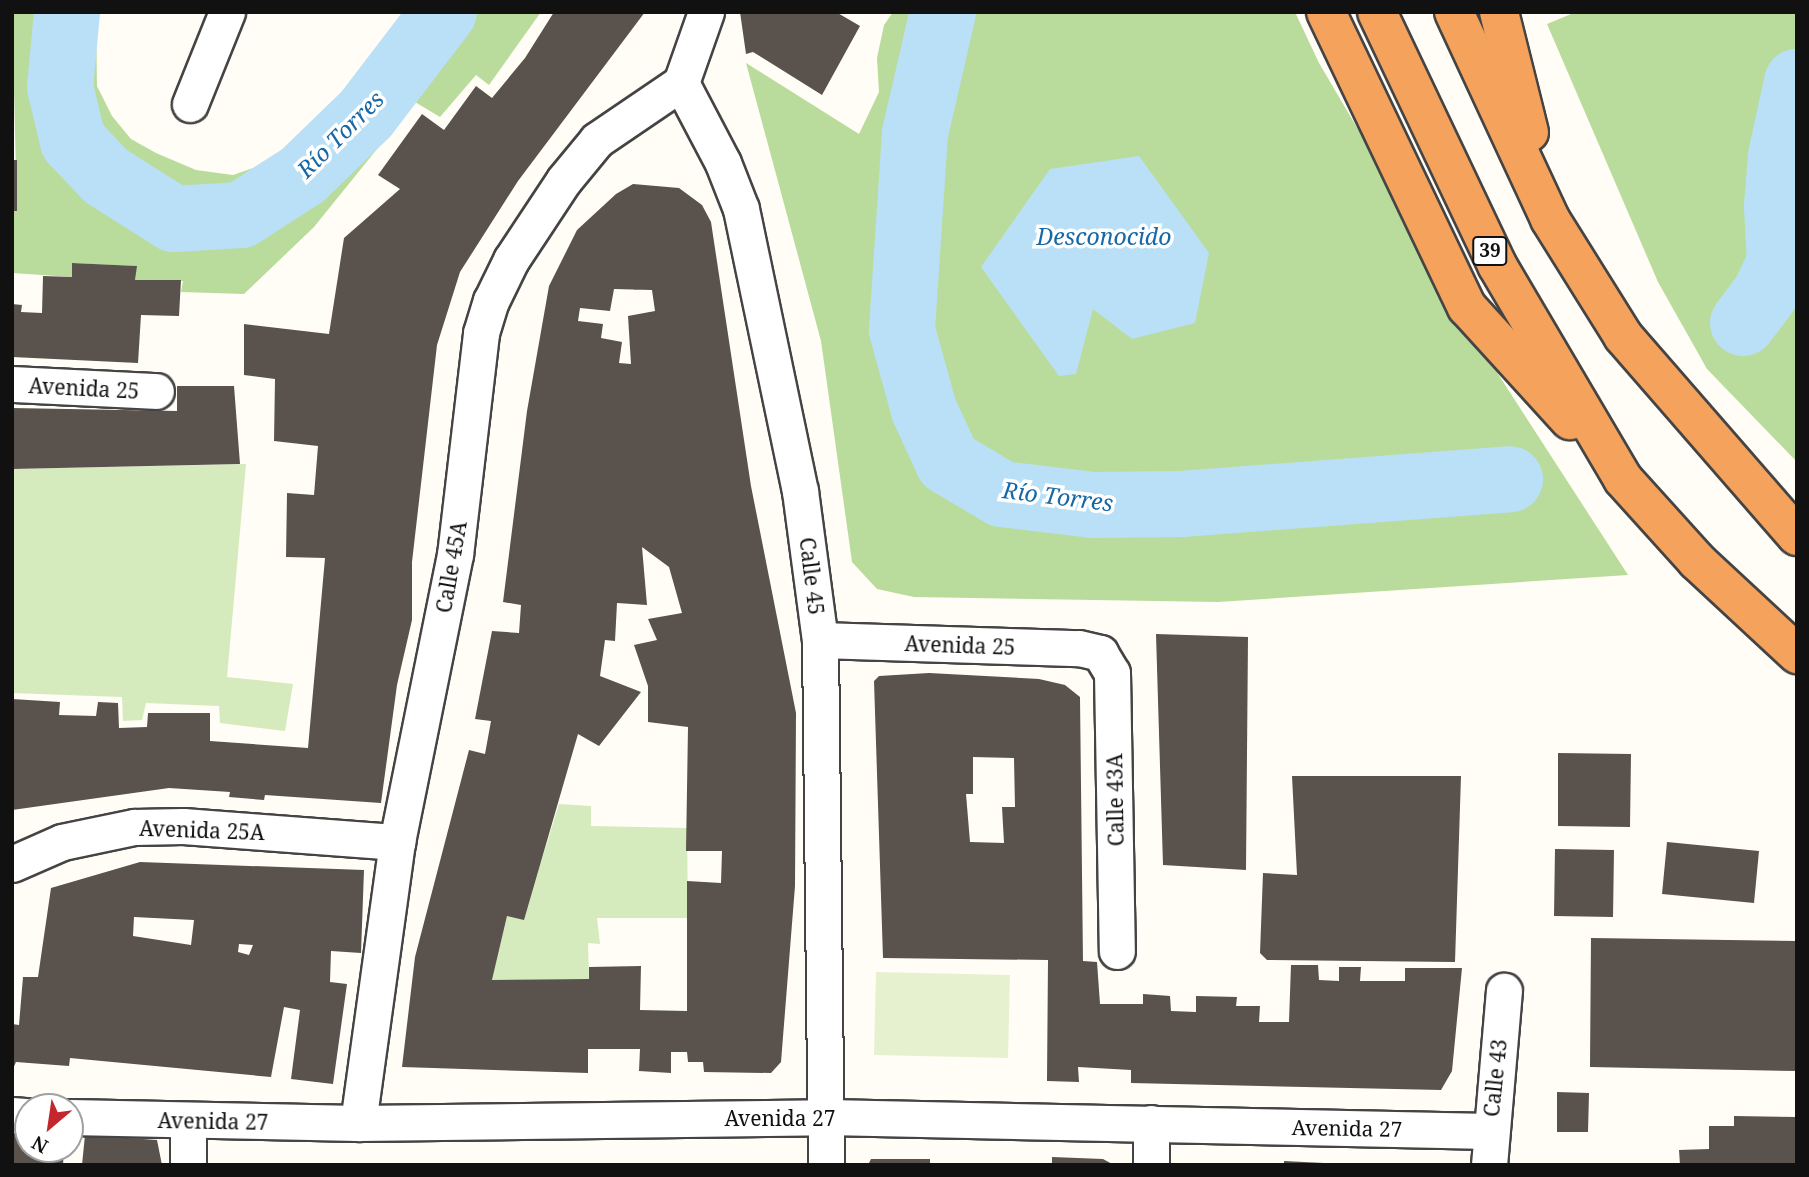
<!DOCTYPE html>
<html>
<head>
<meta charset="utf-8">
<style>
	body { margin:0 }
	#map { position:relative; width:1809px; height:1177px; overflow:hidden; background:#fffdf5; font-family:"Noto Serif",serif }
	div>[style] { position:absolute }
	.green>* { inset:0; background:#d5ebbd }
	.forest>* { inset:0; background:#b9dc9c }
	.pitch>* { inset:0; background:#e6f2cf }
	.water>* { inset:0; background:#b9e0f7 }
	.river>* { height:66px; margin:-33px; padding:0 33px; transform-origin:33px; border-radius:33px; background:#b9e0f7 }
	.building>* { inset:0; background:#5a524d }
	.roads { filter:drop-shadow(2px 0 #444) drop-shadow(-2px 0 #444) drop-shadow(0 2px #444) drop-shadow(0 -2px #444) }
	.street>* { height:35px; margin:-17.5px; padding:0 17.5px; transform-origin:17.5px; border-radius:17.5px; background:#fff }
	.highway>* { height:38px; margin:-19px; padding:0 19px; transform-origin:19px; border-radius:19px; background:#f5a25d }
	span { translate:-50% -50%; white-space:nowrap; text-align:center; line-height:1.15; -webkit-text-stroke:7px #fff; paint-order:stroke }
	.shield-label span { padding:2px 5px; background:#fff; border:2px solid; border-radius:5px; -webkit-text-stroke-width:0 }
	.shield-label { font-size:19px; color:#111; font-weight:700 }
	.street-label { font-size:21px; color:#111 }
	.water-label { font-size:23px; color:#1768a6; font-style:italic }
	.frame { position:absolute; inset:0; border:14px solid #111; pointer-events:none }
	.north { position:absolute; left:14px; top:1093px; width:70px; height:70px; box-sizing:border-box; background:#fff; border:2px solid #a0a0a0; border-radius:50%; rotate:209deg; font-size:19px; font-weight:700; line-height:28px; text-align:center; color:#111 }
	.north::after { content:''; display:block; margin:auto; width:24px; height:32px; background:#c4262e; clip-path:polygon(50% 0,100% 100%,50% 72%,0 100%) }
</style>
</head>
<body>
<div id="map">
	<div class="green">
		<div style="clip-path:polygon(246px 464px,227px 677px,293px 684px,285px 731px,220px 723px,219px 706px,146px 703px,142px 720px,123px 721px,122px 697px,12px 693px,12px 469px)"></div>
		<div style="clip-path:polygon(559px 804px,591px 806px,591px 826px,687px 828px,688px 918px,597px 918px,600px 944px,588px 943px,589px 979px,492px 980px,507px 916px,541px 862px)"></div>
	</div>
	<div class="forest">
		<div style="clip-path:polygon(12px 12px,96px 12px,97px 86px,112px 116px,131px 139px,156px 153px,196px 170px,233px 175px,273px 161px,312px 128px,356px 86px,413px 12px,541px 12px,489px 85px,476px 75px,440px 117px,415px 102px,314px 227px,244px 294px,181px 292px,183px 281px,135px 280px,136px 266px,72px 263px,72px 277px,12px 273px,12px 211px,17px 211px)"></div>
		<div style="clip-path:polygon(893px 12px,1295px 12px,1319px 63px,1469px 318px,1489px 360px,1628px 575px,1218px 602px,914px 597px,877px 589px,852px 562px,821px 341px,746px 63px,859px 134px,879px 92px,877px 58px,884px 25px)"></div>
		<div style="clip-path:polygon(1576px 12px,1797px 12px,1797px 462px,1707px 369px,1658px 282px,1547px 24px)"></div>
	</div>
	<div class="pitch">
		<div style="clip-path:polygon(876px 972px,1010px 975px,1008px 1058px,874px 1055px)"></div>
	</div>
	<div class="water">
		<div style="clip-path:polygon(1139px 156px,1209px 253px,1195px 323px,1132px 339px,1093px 309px,1076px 374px,1059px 376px,981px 267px,1050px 169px)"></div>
	</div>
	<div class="river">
		<div style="left:67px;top:12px;width:75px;rotate:95.3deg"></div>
		<div style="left:60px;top:87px;width:56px;rotate:76.5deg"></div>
		<div style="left:73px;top:141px;width:48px;rotate:46.7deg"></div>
		<div style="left:106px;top:176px;width:80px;rotate:32.3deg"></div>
		<div style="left:174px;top:219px;width:67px;rotate:-3.4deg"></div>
		<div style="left:241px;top:215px;width:74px;rotate:-32.8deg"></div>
		<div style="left:303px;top:175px;width:88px;rotate:-44.1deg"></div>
		<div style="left:366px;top:114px;width:128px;rotate:-52.6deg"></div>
		<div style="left:943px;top:12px;width:124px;rotate:103deg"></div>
		<div style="left:915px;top:133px;width:197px;rotate:93.8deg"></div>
		<div style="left:902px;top:330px;width:83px;rotate:74.6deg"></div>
		<div style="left:924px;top:410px;width:57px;rotate:65.2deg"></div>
		<div style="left:948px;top:462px;width:63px;rotate:30.7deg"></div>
		<div style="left:1002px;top:494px;width:92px;rotate:6.9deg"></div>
		<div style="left:1093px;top:505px;width:88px;rotate:-0.7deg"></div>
		<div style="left:1181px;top:504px;width:330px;rotate:-4.3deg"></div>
		<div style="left:1743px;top:323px;width:39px;rotate:-53deg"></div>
		<div style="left:1766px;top:292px;width:33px;rotate:-65deg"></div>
		<div style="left:1780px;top:262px;width:56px;rotate:-93.1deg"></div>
		<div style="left:1777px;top:206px;width:50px;rotate:-85.4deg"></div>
		<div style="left:1781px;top:156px;width:76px;rotate:-77.8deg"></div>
	</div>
	<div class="building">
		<div style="clip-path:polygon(554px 12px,645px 12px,518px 181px,460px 272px,437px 345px,412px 562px,412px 620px,397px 685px,381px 803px,265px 795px,264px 800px,229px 797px,230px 792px,169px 788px,12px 810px,12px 699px,60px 702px,59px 715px,96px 716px,98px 702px,118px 703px,119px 728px,147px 727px,148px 713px,210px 713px,210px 741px,308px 748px,325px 558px,286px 557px,287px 493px,314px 495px,318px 446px,274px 441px,275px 379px,244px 375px,244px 324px,329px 334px,344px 238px,400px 189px,378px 175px,422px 114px,444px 130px,476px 86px,492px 98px,525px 58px)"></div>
		<div style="clip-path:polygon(740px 12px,836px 12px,860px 26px,822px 95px,753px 52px,746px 54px)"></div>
		<div style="clip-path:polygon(12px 160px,17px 160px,17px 211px,12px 211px)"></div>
		<div style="clip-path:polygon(evenodd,633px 184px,679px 188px,702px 205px,711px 222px,751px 486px,796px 713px,795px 886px,781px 1062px,771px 1073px,704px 1072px,703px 1062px,688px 1062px,687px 1052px,671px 1052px,671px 1073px,639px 1071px,640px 1049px,588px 1049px,588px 1073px,402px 1067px,415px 957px,469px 750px,485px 754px,491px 721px,475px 719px,492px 631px,519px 633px,521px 605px,503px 602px,527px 411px,549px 286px,577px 230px,616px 194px,633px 184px,614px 289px,652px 290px,655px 311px,628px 316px,631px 364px,619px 363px,622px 342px,601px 338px,603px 324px,578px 321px,580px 308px,610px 311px,614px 289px,633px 184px,642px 547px,669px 567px,682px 613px,648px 619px,657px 640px,634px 645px,648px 686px,648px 722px,688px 727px,686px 851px,722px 851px,721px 883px,687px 881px,687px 1011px,640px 1010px,641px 966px,589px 967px,589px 979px,492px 980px,507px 916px,524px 920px,578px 734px,599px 746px,641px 692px,600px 676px,605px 640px,615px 641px,617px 603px,647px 605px,642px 547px)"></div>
		<div style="clip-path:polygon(72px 263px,137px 266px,135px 280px,181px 280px,179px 316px,141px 315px,138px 363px,12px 357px,12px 304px,22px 305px,21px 312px,42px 313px,43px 276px,72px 277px)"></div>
		<div style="clip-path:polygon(177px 386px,234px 386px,240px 464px,12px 469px,12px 408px,177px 411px)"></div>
		<div style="clip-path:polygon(1156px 634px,1248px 637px,1246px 870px,1163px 865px)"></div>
		<div style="clip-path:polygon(evenodd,929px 673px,1039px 679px,1065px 685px,1080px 697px,1083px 961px,1097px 962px,1100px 1004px,1143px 1004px,1143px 994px,1170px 996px,1171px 1011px,1196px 1012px,1196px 996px,1237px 997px,1236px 1006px,1260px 1006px,1259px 1022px,1289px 1022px,1291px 965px,1318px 965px,1319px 980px,1339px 981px,1339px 967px,1361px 967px,1360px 981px,1405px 981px,1405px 968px,1462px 968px,1452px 1071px,1441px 1090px,1131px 1083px,1131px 1070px,1078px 1067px,1079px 1082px,1047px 1081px,1048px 960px,883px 958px,874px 681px,879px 676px,929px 673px,973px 757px,1014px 758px,1015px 807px,1002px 807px,1004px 843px,970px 842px,966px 794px,973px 794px,973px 757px)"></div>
		<div style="clip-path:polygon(1558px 753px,1631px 754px,1630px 827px,1558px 826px)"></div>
		<div style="clip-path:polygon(1292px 776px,1461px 776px,1455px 962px,1267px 960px,1260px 953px,1263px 873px,1297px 875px)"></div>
		<div style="clip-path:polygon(1667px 842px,1759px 851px,1754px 903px,1662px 894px)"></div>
		<div style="clip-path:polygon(1555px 849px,1614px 850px,1613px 917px,1554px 916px)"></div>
		<div style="clip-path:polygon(evenodd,140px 862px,364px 870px,361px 953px,331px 951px,330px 982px,347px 984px,333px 1084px,291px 1079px,300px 1010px,284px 1007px,271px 1077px,70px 1058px,69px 1066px,16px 1062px,12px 1071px,12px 1024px,19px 1025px,23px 977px,38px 977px,51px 888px,140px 862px,134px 917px,194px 920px,191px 945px,133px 936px,134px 917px,140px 862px,239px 944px,253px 945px,249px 955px,238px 952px,239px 944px)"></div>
		<div style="clip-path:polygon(1591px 938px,1797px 941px,1797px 1071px,1590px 1067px)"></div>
		<div style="clip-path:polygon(1557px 1092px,1589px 1093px,1588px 1132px,1557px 1132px)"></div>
		<div style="clip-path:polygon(1734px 1116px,1797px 1117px,1797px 1165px,1680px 1165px,1679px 1150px,1709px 1149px,1709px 1126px,1734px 1126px)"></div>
		<div style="clip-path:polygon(12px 1135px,28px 1135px,28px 1149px,64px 1149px,63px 1165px,12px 1165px)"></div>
		<div style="clip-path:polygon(85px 1135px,157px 1140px,162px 1165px,82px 1165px)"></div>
		<div style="clip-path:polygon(1052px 1157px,1103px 1159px,1114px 1165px,1052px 1165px)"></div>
		<div style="clip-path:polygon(871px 1159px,930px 1159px,930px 1165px,868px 1165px)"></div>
		<div style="clip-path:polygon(1284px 1161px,1324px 1163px,1324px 1165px,1284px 1165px)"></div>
	</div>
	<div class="roads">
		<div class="street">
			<div style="left:706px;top:12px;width:75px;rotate:109.4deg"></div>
			<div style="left:681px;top:83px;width:90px;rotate:62.3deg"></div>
			<div style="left:723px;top:163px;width:49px;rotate:68.6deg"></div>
			<div style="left:741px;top:209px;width:288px;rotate:78.2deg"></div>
			<div style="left:800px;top:491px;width:150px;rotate:82.4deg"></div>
			<div style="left:820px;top:640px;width:525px;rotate:89.35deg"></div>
			<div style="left:190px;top:104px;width:99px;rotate:-68.1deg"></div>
			<div style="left:12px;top:384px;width:144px;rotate:2.8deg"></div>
			<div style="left:820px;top:640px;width:259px;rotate:1.8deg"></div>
			<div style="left:1079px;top:648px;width:22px;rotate:13deg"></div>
			<div style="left:1100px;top:653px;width:23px;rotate:59deg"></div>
			<div style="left:1112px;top:673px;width:278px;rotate:89deg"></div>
			<div style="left:12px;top:864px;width:55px;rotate:-23.7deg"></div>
			<div style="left:62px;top:842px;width:74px;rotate:-11.8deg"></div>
			<div style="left:134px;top:827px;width:49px;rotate:-1.2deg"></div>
			<div style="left:183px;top:826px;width:215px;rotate:4.3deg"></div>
			<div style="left:12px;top:1115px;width:16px;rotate:4deg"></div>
			<div style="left:70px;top:1117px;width:288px;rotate:1.2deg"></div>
			<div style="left:358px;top:1123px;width:469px;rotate:-0.7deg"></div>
			<div style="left:827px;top:1117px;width:663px;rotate:1.21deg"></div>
			<div style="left:358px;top:1123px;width:284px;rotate:-82.1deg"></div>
			<div style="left:397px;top:842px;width:293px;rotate:-78.6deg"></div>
			<div style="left:455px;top:555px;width:224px;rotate:-83.3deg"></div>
			<div style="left:481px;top:333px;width:34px;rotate:-73deg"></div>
			<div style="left:491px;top:301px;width:46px;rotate:-64deg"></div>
			<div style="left:511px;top:260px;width:96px;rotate:-56.5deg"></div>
			<div style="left:564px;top:180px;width:52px;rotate:-50.5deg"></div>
			<div style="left:597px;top:140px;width:102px;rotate:-34.2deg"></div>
			<div style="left:188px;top:1165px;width:44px;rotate:-90deg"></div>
			<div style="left:1151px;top:1165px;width:42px;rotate:-90deg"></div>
			<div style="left:1489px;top:1165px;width:175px;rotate:-85.1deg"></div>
		</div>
		<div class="highway">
			<div style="left:1326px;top:12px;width:327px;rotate:64.5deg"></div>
			<div style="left:1467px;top:307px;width:153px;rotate:47.7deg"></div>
			<div style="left:1377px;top:12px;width:280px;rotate:64.6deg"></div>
			<div style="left:1497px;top:265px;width:248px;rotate:59.5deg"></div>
			<div style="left:1623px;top:479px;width:110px;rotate:47.9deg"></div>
			<div style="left:1697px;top:561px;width:137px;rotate:42.9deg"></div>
			<div style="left:1454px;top:12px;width:228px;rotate:65.1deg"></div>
			<div style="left:1550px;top:219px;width:138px;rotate:58deg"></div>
			<div style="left:1623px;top:336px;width:265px;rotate:49deg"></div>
			<div style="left:1499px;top:12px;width:124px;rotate:76deg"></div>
		</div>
	</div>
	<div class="shield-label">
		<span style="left:1490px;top:251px">39</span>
	</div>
	<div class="street-label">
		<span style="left:84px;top:388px;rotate:3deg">Avenida 25</span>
		<span style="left:451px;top:567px;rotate:-80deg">Calle 45A</span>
		<span style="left:812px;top:576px;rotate:83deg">Calle 45</span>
		<span style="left:960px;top:645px;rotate:2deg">Avenida 25</span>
		<span style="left:1115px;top:800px;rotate:-91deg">Calle 43A</span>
		<span style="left:202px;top:830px;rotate:2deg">Avenida 25A</span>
		<span style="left:1495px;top:1078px;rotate:-84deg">Calle 43</span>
		<span style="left:780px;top:1118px">Avenida 27</span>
		<span style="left:213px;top:1121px;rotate:1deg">Avenida 27</span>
		<span style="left:1347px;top:1128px;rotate:1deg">Avenida 27</span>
	</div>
	<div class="water-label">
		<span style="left:340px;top:134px;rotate:-45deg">Río Torres</span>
		<span style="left:1104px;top:236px">Desconocido</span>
		<span style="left:1058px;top:496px;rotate:7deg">Río Torres</span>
	</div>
	<div class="frame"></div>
	<div class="north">N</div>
</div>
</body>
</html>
